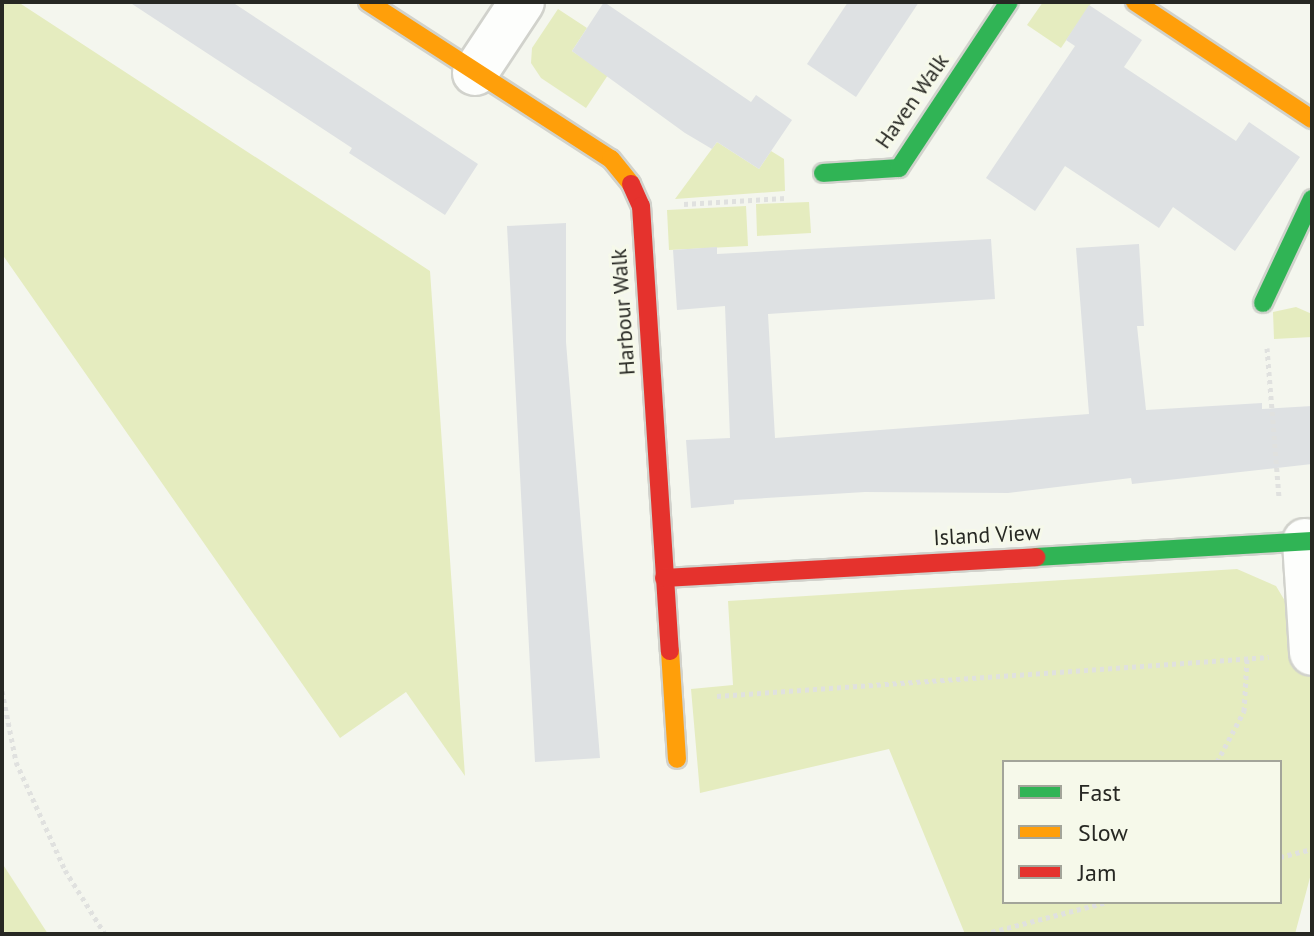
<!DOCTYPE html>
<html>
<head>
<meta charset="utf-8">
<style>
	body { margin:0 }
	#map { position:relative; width:1314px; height:936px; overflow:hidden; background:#f4f6ee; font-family:"PT Sans",sans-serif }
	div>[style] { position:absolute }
	.green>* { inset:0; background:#e5ecbf }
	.building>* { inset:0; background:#dee1e3 }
	.path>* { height:5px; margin-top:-2.5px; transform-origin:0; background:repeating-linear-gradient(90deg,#e0e1df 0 4px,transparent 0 8px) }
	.roads { filter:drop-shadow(2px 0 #d1d2cc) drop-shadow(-2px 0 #d1d2cc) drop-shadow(0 2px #d1d2cc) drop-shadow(0 -2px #d1d2cc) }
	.street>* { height:44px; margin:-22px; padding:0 22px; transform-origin:22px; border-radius:22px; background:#fdfefc }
	.fast>* { height:18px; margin:-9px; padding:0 9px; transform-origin:9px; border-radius:9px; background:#30b455 }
	.slow>* { height:18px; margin:-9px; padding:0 9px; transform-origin:9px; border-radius:9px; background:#ff9f0a }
	.jam>* { height:18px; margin:-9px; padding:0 9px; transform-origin:9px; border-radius:9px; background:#e5322d }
	span { translate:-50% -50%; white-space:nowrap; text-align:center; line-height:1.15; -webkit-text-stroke:6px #f6f9ea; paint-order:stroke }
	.street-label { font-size:22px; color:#272823 }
	.frame { position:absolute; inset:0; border:4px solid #272823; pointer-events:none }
	.legend { position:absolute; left:1002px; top:760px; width:280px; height:144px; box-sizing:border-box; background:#f6f9ea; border:2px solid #a3a59a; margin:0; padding:10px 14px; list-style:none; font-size:24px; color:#272823 }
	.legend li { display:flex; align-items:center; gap:16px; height:40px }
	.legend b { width:40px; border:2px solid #a3a59a }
</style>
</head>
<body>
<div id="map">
	<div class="green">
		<div style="clip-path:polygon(2px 2px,18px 2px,430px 271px,465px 776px,406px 692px,340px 738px,2px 254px)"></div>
		<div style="clip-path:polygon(1043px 2px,1092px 2px,1061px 48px,1027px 25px)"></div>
		<div style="clip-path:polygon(558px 9px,587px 28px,572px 51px,608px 75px,586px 108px,541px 78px,531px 63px,532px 48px)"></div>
		<div style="clip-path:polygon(717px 142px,759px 169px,771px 151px,784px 159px,785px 191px,675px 199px)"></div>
		<div style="clip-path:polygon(809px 202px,811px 233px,757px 236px,756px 204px)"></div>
		<div style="clip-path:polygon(746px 206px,748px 246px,669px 250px,667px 210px)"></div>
		<div style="clip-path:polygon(1296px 307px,1312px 314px,1312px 337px,1274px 339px,1273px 312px)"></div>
		<div style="clip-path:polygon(evenodd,1237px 569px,1276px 586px,1312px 646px,1312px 870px,1295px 934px,965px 934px,889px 749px,700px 793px,691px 689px,733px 685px,728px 601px,1237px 569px,1004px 762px,1280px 762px,1280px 902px,1004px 902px,1004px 762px)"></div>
		<div style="clip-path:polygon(2px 863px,48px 934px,2px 934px)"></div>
	</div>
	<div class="building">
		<div style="clip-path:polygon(129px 2px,232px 2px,478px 164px,445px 215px,349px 153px,352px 148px)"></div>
		<div style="clip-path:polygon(604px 2px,751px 102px,756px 95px,792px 120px,759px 169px,717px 142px,712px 149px,685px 133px,572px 51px)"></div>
		<div style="clip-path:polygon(848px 2px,919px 2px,856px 97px,807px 64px)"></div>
		<div style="clip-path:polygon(1089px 5px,1142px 40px,1124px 67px,1236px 141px,1249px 122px,1300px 157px,1235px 251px,1173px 207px,1159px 228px,1065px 166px,1035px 211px,986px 178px,1075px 46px,1066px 40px)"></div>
		<div style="clip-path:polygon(566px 223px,566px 342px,600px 758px,535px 762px,507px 226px)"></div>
		<div style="clip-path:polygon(991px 239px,995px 299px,768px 314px,775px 438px,1089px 414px,1076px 248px,1139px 244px,1144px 326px,1137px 326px,1146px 410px,1262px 403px,1262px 409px,1312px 406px,1312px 464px,1132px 484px,1131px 478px,1008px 493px,865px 492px,734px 500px,734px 504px,691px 508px,686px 440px,730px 438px,725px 306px,677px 310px,673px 250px,717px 247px,717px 254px)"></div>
	</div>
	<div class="path">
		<div style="left:684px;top:204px;width:102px;rotate:-3.4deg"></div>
		<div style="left:1267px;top:348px;width:149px;rotate:85.4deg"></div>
		<div style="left:2px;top:691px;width:72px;rotate:78.8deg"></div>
		<div style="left:16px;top:762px;width:119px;rotate:65.6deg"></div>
		<div style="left:65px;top:870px;width:75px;rotate:58deg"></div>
		<div style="left:717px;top:696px;width:553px;rotate:-4.04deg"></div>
		<div style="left:1217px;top:762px;width:58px;rotate:-62.1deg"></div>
		<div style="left:1244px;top:711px;width:52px;rotate:-86.7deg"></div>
		<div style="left:1280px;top:857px;width:33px;rotate:-14deg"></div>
		<div style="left:984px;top:934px;width:127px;rotate:-14.6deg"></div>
	</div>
	<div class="roads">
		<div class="street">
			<div style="left:475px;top:73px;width:85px;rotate:-56.5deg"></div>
			<div style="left:1305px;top:541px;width:112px;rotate:86.4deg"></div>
		</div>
		<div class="fast">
			<div style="left:823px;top:173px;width:76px;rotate:-3.8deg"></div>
			<div style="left:899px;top:168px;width:199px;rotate:-56.5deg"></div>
			<div style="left:1263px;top:303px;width:115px;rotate:-64.8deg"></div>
			<div style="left:1036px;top:557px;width:276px;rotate:-3.3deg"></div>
		</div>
		<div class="slow">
			<div style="left:368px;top:2px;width:289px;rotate:32.9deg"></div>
			<div style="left:611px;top:159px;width:32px;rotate:51deg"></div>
			<div style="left:1135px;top:2px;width:212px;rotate:33.5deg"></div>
			<div style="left:670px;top:651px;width:108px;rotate:86.3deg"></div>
		</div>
		<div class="jam">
			<div style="left:631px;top:184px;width:24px;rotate:66deg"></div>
			<div style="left:641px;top:206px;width:446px;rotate:86.3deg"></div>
			<div style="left:664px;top:578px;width:373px;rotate:-3.2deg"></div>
		</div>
	</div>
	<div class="street-label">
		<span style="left:912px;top:101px;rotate:-55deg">Haven Walk</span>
		<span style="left:623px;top:312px;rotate:-94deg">Harbour Walk</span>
		<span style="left:987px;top:535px;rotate:-3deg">Island View</span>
	</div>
	<div class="frame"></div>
	<ul class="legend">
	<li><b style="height:10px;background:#30b455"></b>Fast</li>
	<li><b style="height:10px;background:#ff9f0a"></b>Slow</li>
	<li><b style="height:10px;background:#e5322d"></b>Jam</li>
	</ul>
</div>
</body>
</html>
